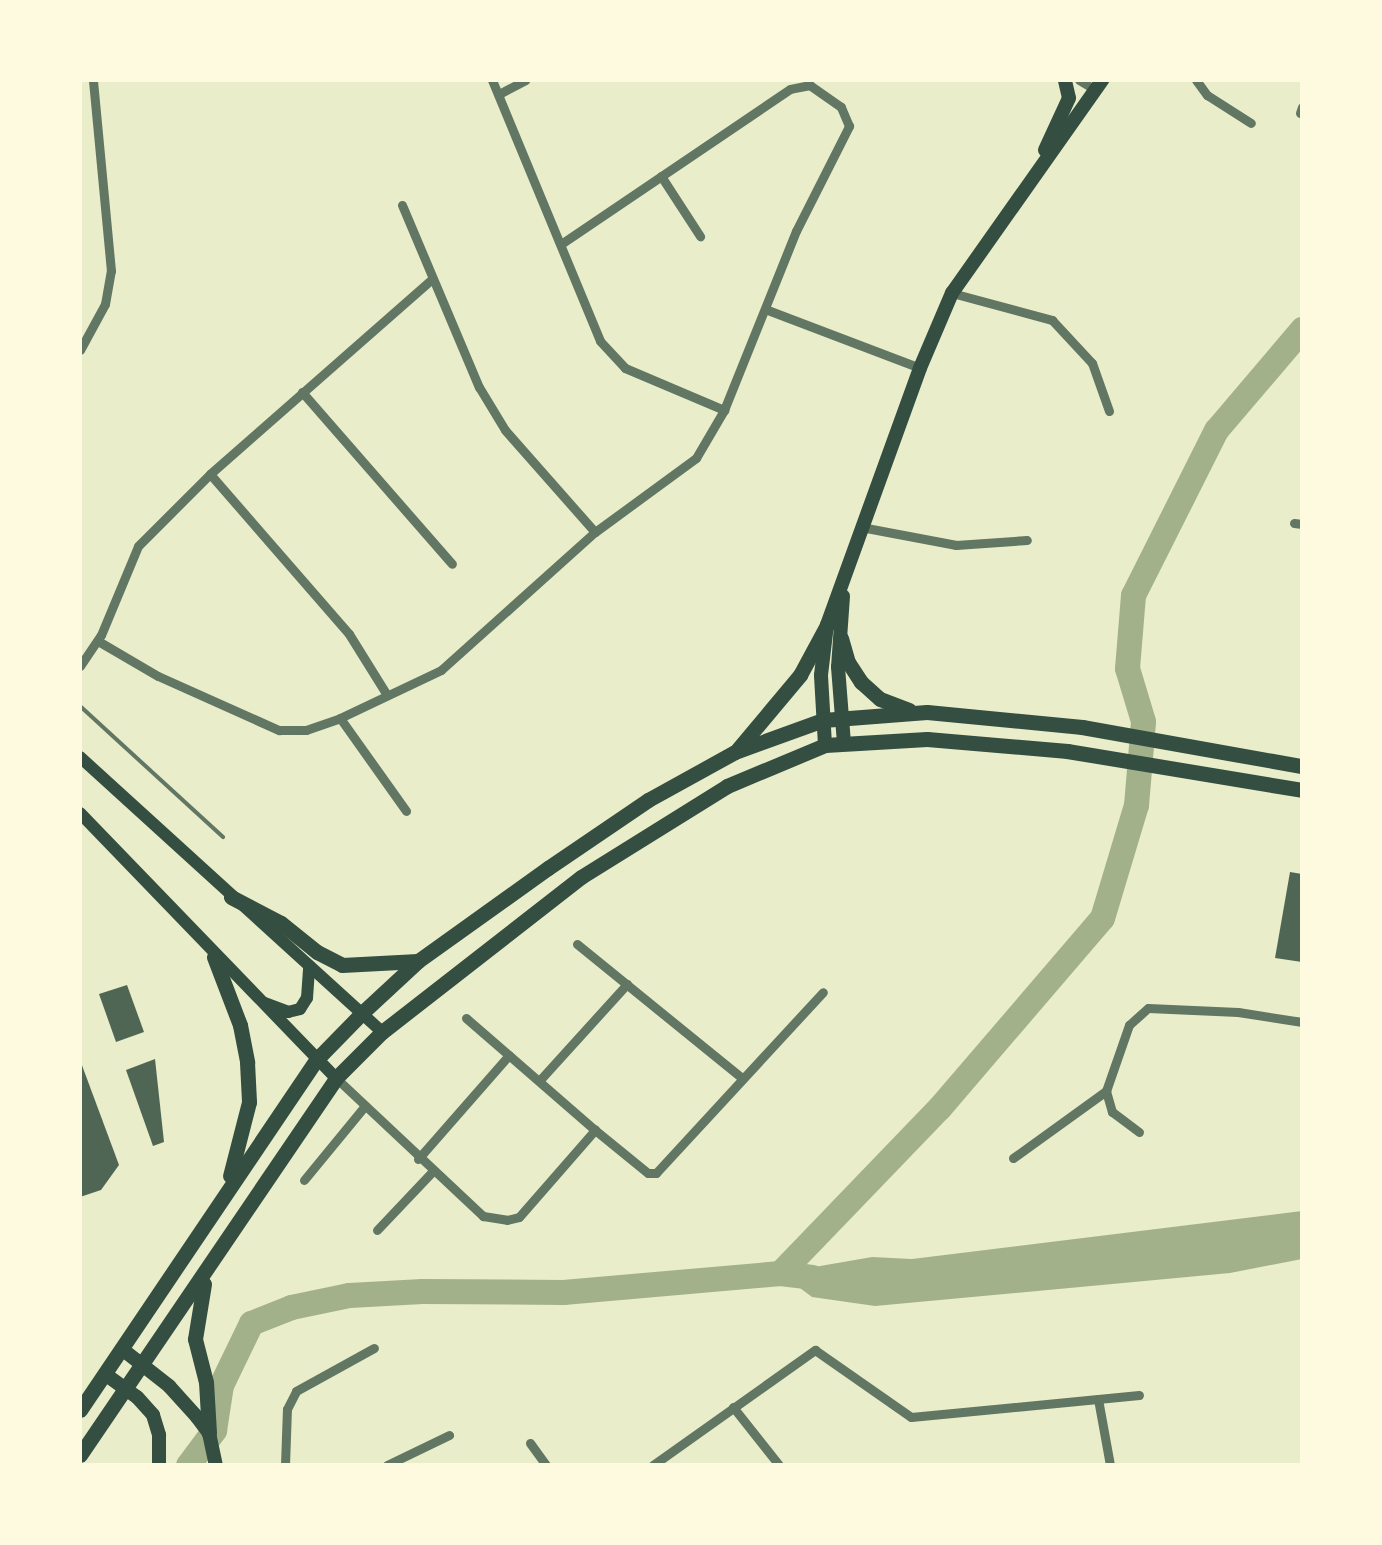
<!DOCTYPE html>
<html>
<head>
<meta charset="utf-8">
<style>
	body { margin:0 }
	#map { position:relative; width:1382px; height:1545px; overflow:hidden; background:#e9edc9; font-family:"Fira Sans Condensed",sans-serif }
	div>[style] { position:absolute }
	.water>* { inset:0; background:#a3b18a }
	.river>* { height:25px; margin:-12.5px; padding:0 12.5px; transform-origin:12.5px; border-radius:12.5px; background:#a3b18a }
	.building>* { inset:0; background:#4f6655 }
	.service>* { height:4px; margin:-2px; padding:0 2px; transform-origin:2px; border-radius:2px; background:#617663 }
	.minor>* { height:9px; margin:-4.5px; padding:0 4.5px; transform-origin:4.5px; border-radius:4.5px; background:#617663 }
	.secondary>* { height:12px; margin:-6px; padding:0 6px; transform-origin:6px; border-radius:6px; background:#344e41 }
	.primary>* { height:14px; margin:-7px; padding:0 7px; transform-origin:7px; border-radius:7px; background:#344e41 }
	.trunk>* { height:15px; margin:-7.5px; padding:0 7.5px; transform-origin:7.5px; border-radius:7.5px; background:#344e41 }
	span { translate:-50% -50%; white-space:nowrap; text-align:center; line-height:1.15; -webkit-text-stroke:9px #fefae0; paint-order:stroke }
	.frame { position:absolute; inset:0; border:82px solid #fefae0; pointer-events:none }
</style>
</head>
<body>
<div id="map">
	<div class="water">
		<div style="clip-path:polygon(1302px 1211px,1302px 1259px,1230px 1273px,875px 1306px,812px 1297px,780px 1273px,872px 1257px,912px 1259px)"></div>
	</div>
	<div class="river">
		<div style="left:780px;top:1273px;width:229px;rotate:-46.1deg"></div>
		<div style="left:939px;top:1108px;width:250px;rotate:-49.4deg"></div>
		<div style="left:1102px;top:918px;width:118px;rotate:-73.3deg"></div>
		<div style="left:1136px;top:805px;width:84px;rotate:-85.2deg"></div>
		<div style="left:1143px;top:721px;width:55px;rotate:-106.8deg"></div>
		<div style="left:1127px;top:668px;width:73px;rotate:-85.3deg"></div>
		<div style="left:1133px;top:595px;width:185px;rotate:-63.3deg"></div>
		<div style="left:1216px;top:430px;width:133px;rotate:-49.6deg"></div>
		<div style="left:188px;top:1465px;width:44px;rotate:-53.4deg"></div>
		<div style="left:214px;top:1430px;width:46px;rotate:-81.2deg"></div>
		<div style="left:221px;top:1385px;width:69px;rotate:-64.2deg"></div>
		<div style="left:251px;top:1323px;width:43px;rotate:-21.8deg"></div>
		<div style="left:291px;top:1307px;width:59px;rotate:-11.7deg"></div>
		<div style="left:349px;top:1295px;width:73px;rotate:-3.1deg"></div>
		<div style="left:422px;top:1291px;width:141px;rotate:0.4deg"></div>
		<div style="left:563px;top:1292px;width:218px;rotate:-5deg"></div>
		<div style="left:780px;top:1273px;width:32px;rotate:7deg"></div>
	</div>
	<div class="building">
		<div style="clip-path:polygon(1290px 872px,1302px 874px,1302px 962px,1275px 958px)"></div>
		<div style="clip-path:polygon(127px 985px,144px 1032px,116px 1042px,99px 994px)"></div>
		<div style="clip-path:polygon(155px 1059px,164px 1142px,153px 1146px,126px 1070px)"></div>
		<div style="clip-path:polygon(80px 1060px,119px 1165px,101px 1190px,80px 1197px)"></div>
	</div>
	<div class="service">
		<div style="left:80px;top:706px;width:194px;rotate:42.5deg"></div>
	</div>
	<div class="minor">
		<div style="left:492px;top:80px;width:282px;rotate:67.5deg"></div>
		<div style="left:600px;top:341px;width:37px;rotate:47deg"></div>
		<div style="left:625px;top:368px;width:108px;rotate:23deg"></div>
		<div style="left:1079px;top:80px;width:17px;rotate:31deg"></div>
		<div style="left:1196px;top:80px;width:19px;rotate:54deg"></div>
		<div style="left:1207px;top:95px;width:52px;rotate:32.5deg"></div>
		<div style="left:499px;top:94px;width:30px;rotate:-28deg"></div>
		<div style="left:1300px;top:113px;width:6px;rotate:-72deg"></div>
		<div style="left:661px;top:176px;width:72px;rotate:57deg"></div>
		<div style="left:402px;top:205px;width:198px;rotate:67.1deg"></div>
		<div style="left:479px;top:387px;width:50px;rotate:58.8deg"></div>
		<div style="left:505px;top:430px;width:136px;rotate:48.6deg"></div>
		<div style="left:952px;top:293px;width:104px;rotate:15.1deg"></div>
		<div style="left:1052px;top:320px;width:59px;rotate:47.1deg"></div>
		<div style="left:1092px;top:363px;width:51px;rotate:70.5deg"></div>
		<div style="left:765px;top:309px;width:166px;rotate:20.8deg"></div>
		<div style="left:80px;top:350px;width:52px;rotate:-61.5deg"></div>
		<div style="left:105px;top:304px;width:34px;rotate:-80deg"></div>
		<div style="left:111px;top:271px;width:192px;rotate:-95.4deg"></div>
		<div style="left:302px;top:392px;width:228px;rotate:48.9deg"></div>
		<div style="left:210px;top:474px;width:212px;rotate:49deg"></div>
		<div style="left:349px;top:634px;width:72px;rotate:58.1deg"></div>
		<div style="left:1294px;top:523px;width:8px;rotate:7deg"></div>
		<div style="left:861px;top:527px;width:97px;rotate:10.7deg"></div>
		<div style="left:956px;top:545px;width:71px;rotate:-4deg"></div>
		<div style="left:98px;top:641px;width:69px;rotate:30.3deg"></div>
		<div style="left:158px;top:676px;width:133px;rotate:24.1deg"></div>
		<div style="left:279px;top:730px;width:27px"></div>
		<div style="left:306px;top:730px;width:36px;rotate:-19deg"></div>
		<div style="left:340px;top:718px;width:112px;rotate:-25.4deg"></div>
		<div style="left:441px;top:670px;width:207px;rotate:-41.9deg"></div>
		<div style="left:595px;top:532px;width:125px;rotate:-36.2deg"></div>
		<div style="left:696px;top:458px;width:56px;rotate:-59.7deg"></div>
		<div style="left:724px;top:410px;width:193px;rotate:-68.1deg"></div>
		<div style="left:796px;top:231px;width:118px;rotate:-63.2deg"></div>
		<div style="left:849px;top:126px;width:21px;rotate:-113deg"></div>
		<div style="left:841px;top:107px;width:38px;rotate:-145deg"></div>
		<div style="left:810px;top:85px;width:20px;rotate:169deg"></div>
		<div style="left:790px;top:89px;width:277px;rotate:145.9deg"></div>
		<div style="left:80px;top:666px;width:37px;rotate:-56deg"></div>
		<div style="left:101px;top:635px;width:96px;rotate:-67.4deg"></div>
		<div style="left:138px;top:546px;width:102px;rotate:-45deg"></div>
		<div style="left:210px;top:474px;width:293px;rotate:-41.3deg"></div>
		<div style="left:340px;top:718px;width:114px;rotate:54.6deg"></div>
		<div style="left:577px;top:944px;width:213px;rotate:39.1deg"></div>
		<div style="left:466px;top:1018px;width:171px;rotate:41deg"></div>
		<div style="left:595px;top:1130px;width:68px;rotate:39.1deg"></div>
		<div style="left:648px;top:1173px;width:8px"></div>
		<div style="left:656px;top:1173px;width:246px;rotate:-47.3deg"></div>
		<div style="left:336px;top:1078px;width:202px;rotate:43.2deg"></div>
		<div style="left:483px;top:1216px;width:24px;rotate:9deg"></div>
		<div style="left:507px;top:1220px;width:12px;rotate:-14deg"></div>
		<div style="left:519px;top:1217px;width:116px;rotate:-48.9deg"></div>
		<div style="left:539px;top:1081px;width:131px;rotate:-47.8deg"></div>
		<div style="left:1139px;top:1132px;width:34px;rotate:-143deg"></div>
		<div style="left:1112px;top:1112px;width:22px;rotate:-106deg"></div>
		<div style="left:1106px;top:1091px;width:70px;rotate:-70.8deg"></div>
		<div style="left:1129px;top:1025px;width:25px;rotate:-42deg"></div>
		<div style="left:1148px;top:1008px;width:90px;rotate:2.5deg"></div>
		<div style="left:1238px;top:1012px;width:65px;rotate:8.9deg"></div>
		<div style="left:1013px;top:1158px;width:115px;rotate:-35.8deg"></div>
		<div style="left:418px;top:1159px;width:138px;rotate:-48.8deg"></div>
		<div style="left:304px;top:1180px;width:94px;rotate:-50.6deg"></div>
		<div style="left:377px;top:1230px;width:80px;rotate:-46.5deg"></div>
		<div style="left:1098px;top:1399px;width:67px;rotate:79.7deg"></div>
		<div style="left:733px;top:1407px;width:74px;rotate:51.6deg"></div>
		<div style="left:530px;top:1443px;width:27px;rotate:54deg"></div>
		<div style="left:285px;top:1465px;width:56px;rotate:-88deg"></div>
		<div style="left:287px;top:1409px;width:20px;rotate:-63deg"></div>
		<div style="left:296px;top:1391px;width:89px;rotate:-28.9deg"></div>
		<div style="left:387px;top:1465px;width:69px;rotate:-25.8deg"></div>
		<div style="left:653px;top:1465px;width:199px;rotate:-35.4deg"></div>
		<div style="left:815px;top:1350px;width:117px;rotate:34.9deg"></div>
		<div style="left:911px;top:1417px;width:229px;rotate:-5.5deg"></div>
	</div>
	<div class="secondary">
		<div style="left:80px;top:757px;width:408px;rotate:42.3deg"></div>
		<div style="left:80px;top:813px;width:368px;rotate:46deg"></div>
		<div style="left:265px;top:1003px;width:25px;rotate:21deg"></div>
		<div style="left:288px;top:1012px;width:12px;rotate:-14deg"></div>
		<div style="left:300px;top:1009px;width:13px;rotate:-58deg"></div>
		<div style="left:307px;top:998px;width:32px;rotate:-86deg"></div>
	</div>
	<div class="primary">
		<div style="left:1045px;top:150px;width:57px;rotate:-65.2deg"></div>
		<div style="left:1069px;top:98px;width:18px;rotate:-103deg"></div>
		<div style="left:843px;top:596px;width:71px;rotate:94deg"></div>
		<div style="left:838px;top:667px;width:77px;rotate:85.5deg"></div>
		<div style="left:825px;top:745px;width:70px;rotate:-93.3deg"></div>
		<div style="left:821px;top:675px;width:50px;rotate:-83.2deg"></div>
		<div style="left:827px;top:625px;width:273px;rotate:-70.1deg"></div>
		<div style="left:920px;top:368px;width:82px;rotate:-66.9deg"></div>
		<div style="left:952px;top:293px;width:261px;rotate:-54.8deg"></div>
		<div style="left:122px;top:1349px;width:60px;rotate:38.2deg"></div>
		<div style="left:169px;top:1386px;width:42px;rotate:47.9deg"></div>
		<div style="left:197px;top:1417px;width:20px;rotate:53deg"></div>
		<div style="left:209px;top:1433px;width:33px;rotate:78deg"></div>
		<div style="left:105px;top:1374px;width:39px;rotate:36deg"></div>
		<div style="left:137px;top:1397px;width:24px;rotate:48deg"></div>
		<div style="left:153px;top:1415px;width:21px;rotate:73deg"></div>
		<div style="left:159px;top:1435px;width:30px;rotate:90deg"></div>
	</div>
	<div class="trunk">
		<div style="left:841px;top:638px;width:25px;rotate:74deg"></div>
		<div style="left:848px;top:662px;width:24px;rotate:57deg"></div>
		<div style="left:861px;top:682px;width:25px;rotate:42deg"></div>
		<div style="left:880px;top:699px;width:31px;rotate:21deg"></div>
		<div style="left:738px;top:749px;width:97px;rotate:-50deg"></div>
		<div style="left:800px;top:675px;width:57px;rotate:-61.6deg"></div>
		<div style="left:231px;top:897px;width:56px;rotate:27.5deg"></div>
		<div style="left:281px;top:923px;width:46px;rotate:38.9deg"></div>
		<div style="left:317px;top:952px;width:28px;rotate:27deg"></div>
		<div style="left:342px;top:965px;width:76px;rotate:-3deg"></div>
		<div style="left:214px;top:957px;width:73px;rotate:69.1deg"></div>
		<div style="left:240px;top:1025px;width:38px;rotate:79deg"></div>
		<div style="left:247px;top:1062px;width:40px;rotate:87.1deg"></div>
		<div style="left:249px;top:1102px;width:76px;rotate:104.4deg"></div>
		<div style="left:204px;top:1284px;width:56px;rotate:99.3deg"></div>
		<div style="left:195px;top:1339px;width:44px;rotate:75.7deg"></div>
		<div style="left:206px;top:1382px;width:51px;rotate:86.6deg"></div>
		<div style="left:80px;top:1410px;width:424px;rotate:-56deg"></div>
		<div style="left:317px;top:1059px;width:66px;rotate:-45.6deg"></div>
		<div style="left:363px;top:1012px;width:75px;rotate:-42.8deg"></div>
		<div style="left:418px;top:961px;width:160px;rotate:-35.6deg"></div>
		<div style="left:548px;top:868px;width:121px;rotate:-34.2deg"></div>
		<div style="left:648px;top:800px;width:99px;rotate:-28.9deg"></div>
		<div style="left:735px;top:752px;width:94px;rotate:-20deg"></div>
		<div style="left:823px;top:720px;width:104px;rotate:-4.4deg"></div>
		<div style="left:927px;top:712px;width:156px;rotate:5.5deg"></div>
		<div style="left:1082px;top:727px;width:223px;rotate:10.1deg"></div>
		<div style="left:80px;top:1455px;width:456px;rotate:-55.8deg"></div>
		<div style="left:336px;top:1078px;width:65px;rotate:-45deg"></div>
		<div style="left:382px;top:1032px;width:252px;rotate:-37.9deg"></div>
		<div style="left:581px;top:877px;width:172px;rotate:-31.9deg"></div>
		<div style="left:727px;top:786px;width:106px;rotate:-22.7deg"></div>
		<div style="left:825px;top:745px;width:102px;rotate:-3.4deg"></div>
		<div style="left:927px;top:739px;width:141px;rotate:4.9deg"></div>
		<div style="left:1067px;top:751px;width:238px;rotate:9.4deg"></div>
	</div>
	<div class="frame"></div>
</div>
</body>
</html>
